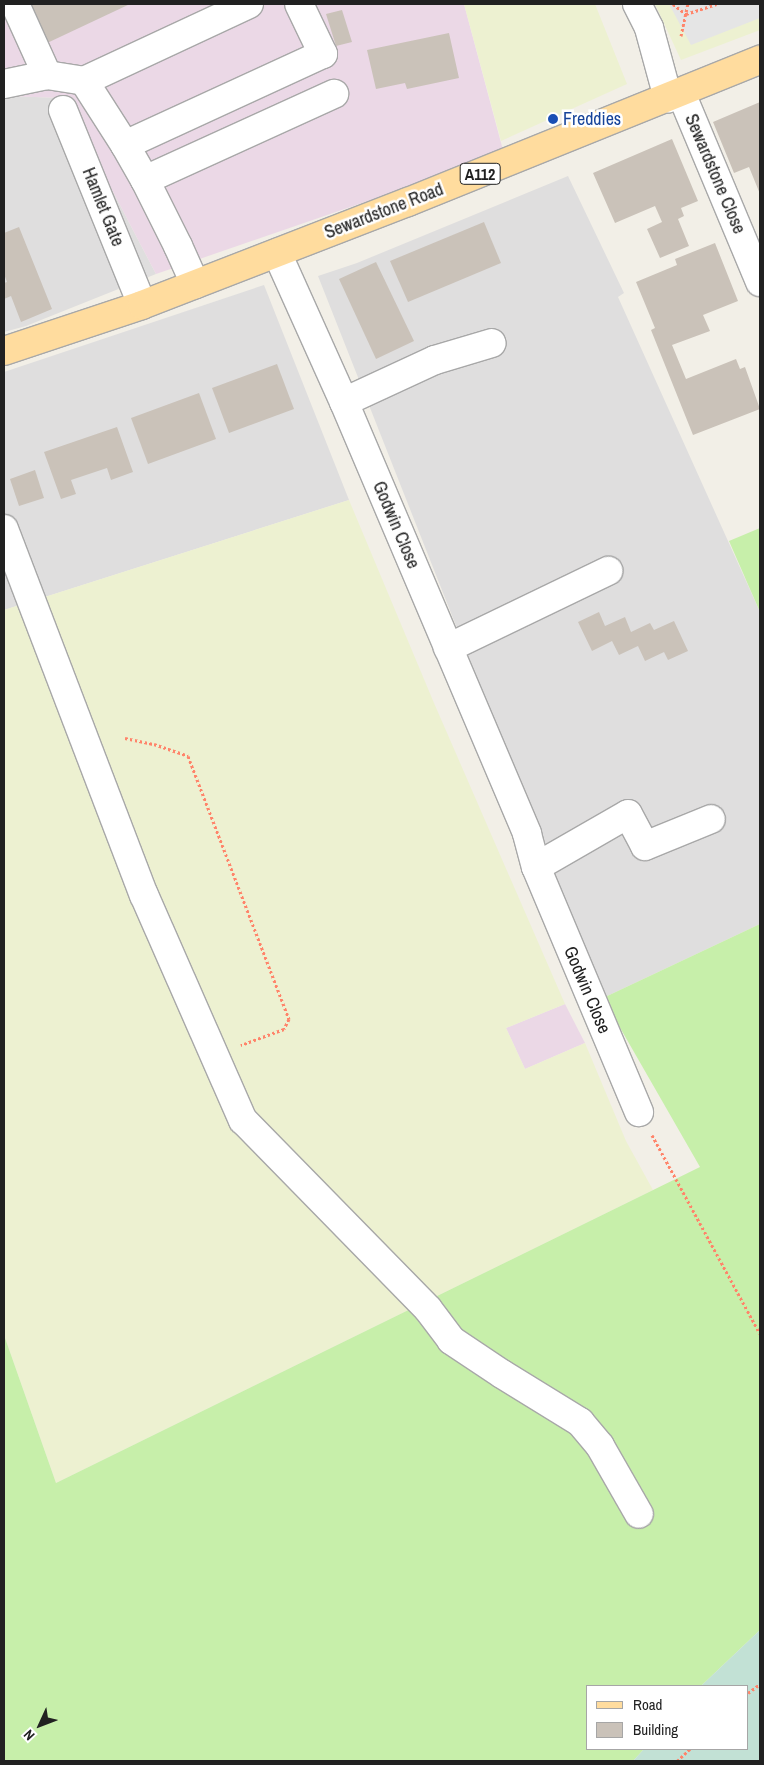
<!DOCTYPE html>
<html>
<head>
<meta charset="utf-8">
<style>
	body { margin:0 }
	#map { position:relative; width:764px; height:1765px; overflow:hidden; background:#f2efe7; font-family:"Archivo Narrow",sans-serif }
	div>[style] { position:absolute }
	.residential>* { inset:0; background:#dfdede }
	.industrial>* { inset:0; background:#ebd8e6 }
	.farmland>* { inset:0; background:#edf1d1 }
	.grass>* { inset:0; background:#c7efaa }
	.wetland>* { inset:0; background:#c2e1d5 }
	.parking>* { inset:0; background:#e5e5e5 }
	.building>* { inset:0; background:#cac2b9 }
	.path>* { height:3px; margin-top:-1.5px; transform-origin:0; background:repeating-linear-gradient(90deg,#ff846a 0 2.5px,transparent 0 5px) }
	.roads { filter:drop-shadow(1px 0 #a8a8a8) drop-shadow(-1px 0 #a8a8a8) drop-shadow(0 1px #a8a8a8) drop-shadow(0 -1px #a8a8a8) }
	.minor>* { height:28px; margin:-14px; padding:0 14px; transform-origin:14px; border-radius:14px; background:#fff }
	.major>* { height:28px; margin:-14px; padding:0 14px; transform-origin:14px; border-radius:14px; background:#ffdc9e }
	.dots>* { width:14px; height:14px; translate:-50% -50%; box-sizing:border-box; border:2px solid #fff; border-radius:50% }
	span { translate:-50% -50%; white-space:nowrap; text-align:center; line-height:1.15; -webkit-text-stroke:5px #fff; paint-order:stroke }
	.shield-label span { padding:1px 4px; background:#fff; border:1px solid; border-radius:4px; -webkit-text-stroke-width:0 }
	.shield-label { font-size:16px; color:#212121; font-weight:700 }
	.transit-label { font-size:18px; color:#164399 }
	.left { translate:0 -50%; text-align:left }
	.street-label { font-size:18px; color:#212121 }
	.frame { position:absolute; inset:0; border:5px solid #212121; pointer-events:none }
	.legend { position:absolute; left:586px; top:1685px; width:162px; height:65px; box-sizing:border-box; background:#fff; border:1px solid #a6a6a6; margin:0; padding:6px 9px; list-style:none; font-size:15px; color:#212121 }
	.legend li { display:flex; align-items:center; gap:10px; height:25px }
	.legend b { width:25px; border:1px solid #a6a6a6 }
	.north { position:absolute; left:15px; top:1700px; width:50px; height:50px; -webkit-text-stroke:4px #fff; paint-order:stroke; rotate:227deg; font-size:14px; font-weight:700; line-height:20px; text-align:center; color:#212121 }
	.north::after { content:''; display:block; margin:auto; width:18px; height:22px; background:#212121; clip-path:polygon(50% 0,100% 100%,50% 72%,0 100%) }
</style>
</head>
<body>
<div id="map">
	<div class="residential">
		<div style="clip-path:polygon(4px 96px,64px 98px,156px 274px,26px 326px,4px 332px)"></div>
		<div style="clip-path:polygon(568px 176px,624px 293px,618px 297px,760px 612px,760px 924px,603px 998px,318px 276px,357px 263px)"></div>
		<div style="clip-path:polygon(264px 285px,349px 500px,4px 610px,4px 372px)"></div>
	</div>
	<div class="industrial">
		<div style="clip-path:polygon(4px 4px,464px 4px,504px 154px,156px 274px,64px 98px,4px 96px)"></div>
		<div style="clip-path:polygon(565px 1004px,585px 1043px,525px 1069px,506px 1028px)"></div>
	</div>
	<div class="farmland">
		<div style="clip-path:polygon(464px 4px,595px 4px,627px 84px,501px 141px)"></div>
		<div style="clip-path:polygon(655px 4px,760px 4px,760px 30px,681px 60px)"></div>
		<div style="clip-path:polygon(349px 500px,434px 703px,565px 1004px,506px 1028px,525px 1069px,585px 1043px,626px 1141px,653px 1190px,56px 1483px,4px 1335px,4px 610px)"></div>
	</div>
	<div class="grass">
		<div style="clip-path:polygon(760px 528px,760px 612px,729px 541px)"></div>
		<div style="clip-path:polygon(760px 924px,760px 1630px,701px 1686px,588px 1686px,588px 1749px,644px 1749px,633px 1761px,4px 1761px,4px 1335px,56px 1483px,700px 1167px,603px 998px)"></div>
	</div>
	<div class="wetland">
		<div style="clip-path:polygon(760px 1630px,760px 1761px,633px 1761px,644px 1749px,748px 1749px,748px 1686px,701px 1686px)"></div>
	</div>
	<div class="parking">
		<div style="clip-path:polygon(669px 4px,760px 4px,760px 18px,691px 45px)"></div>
	</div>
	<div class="building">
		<div style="clip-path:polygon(26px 4px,130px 4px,45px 44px)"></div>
		<div style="clip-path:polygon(342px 10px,352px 42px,336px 46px,326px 14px)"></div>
		<div style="clip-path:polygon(449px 33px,459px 78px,407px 89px,405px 83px,376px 89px,367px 50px)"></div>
		<div style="clip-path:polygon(760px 102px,760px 194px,749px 167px,734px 173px,713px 122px)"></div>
		<div style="clip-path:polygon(672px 139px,698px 201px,681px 208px,684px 216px,678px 219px,689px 246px,660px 258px,647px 229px,662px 222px,655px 206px,615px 223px,593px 173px)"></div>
		<div style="clip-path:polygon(484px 222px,501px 263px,408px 302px,390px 261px)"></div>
		<div style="clip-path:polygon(19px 227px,52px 309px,21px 322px,11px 296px,4px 299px,4px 283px,7px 282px,4px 274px,4px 233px)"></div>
		<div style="clip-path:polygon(715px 243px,738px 301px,703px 315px,710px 331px,672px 345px,686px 379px,736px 359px,740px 369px,745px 367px,760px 409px,693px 435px,651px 330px,655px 328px,636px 282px,677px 265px,675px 259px)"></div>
		<div style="clip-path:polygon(376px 262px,414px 341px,376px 359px,339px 279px)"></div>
		<div style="clip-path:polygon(277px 364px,294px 409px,229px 433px,212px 388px)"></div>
		<div style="clip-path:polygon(199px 393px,216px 439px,148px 464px,131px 418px)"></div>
		<div style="clip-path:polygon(117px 427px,133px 472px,111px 480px,107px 468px,71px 480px,76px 494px,61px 499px,44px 452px)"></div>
		<div style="clip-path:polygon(35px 470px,44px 498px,19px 506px,10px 479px)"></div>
		<div style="clip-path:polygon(599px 612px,605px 626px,625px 617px,631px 632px,650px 623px,654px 630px,674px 621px,688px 651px,668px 660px,664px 652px,645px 661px,638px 646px,619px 655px,612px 641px,592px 651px,578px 622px)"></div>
	</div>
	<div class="path">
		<div style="left:673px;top:4px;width:16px;rotate:38deg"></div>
		<div style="left:686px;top:14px;width:32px;rotate:-18deg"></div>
		<div style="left:681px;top:36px;width:33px;rotate:-78deg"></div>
		<div style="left:125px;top:738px;width:30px;rotate:12deg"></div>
		<div style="left:154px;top:744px;width:36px;rotate:19deg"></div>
		<div style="left:188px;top:756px;width:282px;rotate:69deg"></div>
		<div style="left:289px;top:1019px;width:11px;rotate:117deg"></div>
		<div style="left:284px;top:1029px;width:46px;rotate:159.6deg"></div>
		<div style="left:652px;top:1135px;width:226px;rotate:61.5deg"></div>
		<div style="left:748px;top:1693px;width:15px;rotate:-37deg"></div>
		<div style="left:677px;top:1761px;width:18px;rotate:-43deg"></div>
	</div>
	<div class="roads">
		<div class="minor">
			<div style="left:15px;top:4px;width:78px;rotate:65.7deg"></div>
			<div style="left:637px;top:4px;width:27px;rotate:63deg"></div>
			<div style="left:649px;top:28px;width:73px;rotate:74.8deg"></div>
			<div style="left:84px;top:81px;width:182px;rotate:-25deg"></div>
			<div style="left:4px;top:84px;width:44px;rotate:-11.8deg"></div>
			<div style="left:47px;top:75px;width:37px;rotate:9deg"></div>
			<div style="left:84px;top:81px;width:76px;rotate:57.4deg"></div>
			<div style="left:125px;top:145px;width:40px;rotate:60.3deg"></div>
			<div style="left:145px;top:180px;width:74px;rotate:63.4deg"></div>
			<div style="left:178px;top:246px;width:42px;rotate:65.9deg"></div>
			<div style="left:681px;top:93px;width:205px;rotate:67.3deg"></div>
			<div style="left:63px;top:110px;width:210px;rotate:67.9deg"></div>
			<div style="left:125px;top:145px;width:218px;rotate:-24.7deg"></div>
			<div style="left:323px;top:54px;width:55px;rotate:-115.6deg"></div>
			<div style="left:145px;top:180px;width:208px;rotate:-24.5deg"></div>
			<div style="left:277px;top:253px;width:163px;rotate:65.8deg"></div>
			<div style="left:344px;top:402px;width:469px;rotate:67deg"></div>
			<div style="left:527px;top:834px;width:34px;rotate:75deg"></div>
			<div style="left:536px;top:867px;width:266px;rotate:67.2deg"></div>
			<div style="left:344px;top:402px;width:100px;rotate:-24.8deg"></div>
			<div style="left:435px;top:360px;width:59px;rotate:-16.6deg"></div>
			<div style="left:4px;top:529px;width:392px;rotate:69.1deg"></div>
			<div style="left:144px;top:895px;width:246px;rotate:66.3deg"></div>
			<div style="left:243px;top:1120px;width:264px;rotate:45.6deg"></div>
			<div style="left:428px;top:1309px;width:39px;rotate:53deg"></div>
			<div style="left:451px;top:1340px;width:61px;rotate:33.7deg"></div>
			<div style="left:502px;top:1374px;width:92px;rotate:31.6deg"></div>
			<div style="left:580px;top:1422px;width:31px;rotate:50deg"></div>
			<div style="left:600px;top:1446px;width:78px;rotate:60.2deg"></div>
			<div style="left:448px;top:648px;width:178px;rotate:-25.7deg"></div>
			<div style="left:536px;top:867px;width:106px;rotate:-29.9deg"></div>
			<div style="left:628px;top:814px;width:36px;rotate:62deg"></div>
			<div style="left:645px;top:846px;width:71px;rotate:-22.2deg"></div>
		</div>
		<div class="major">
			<div style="left:4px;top:351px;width:145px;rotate:-18.4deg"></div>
			<div style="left:142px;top:305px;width:285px;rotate:-21.2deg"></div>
			<div style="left:408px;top:202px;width:380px;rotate:-22deg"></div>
		</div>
	</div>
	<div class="dots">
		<div style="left:553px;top:119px;background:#1a4fb4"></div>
	</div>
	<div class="shield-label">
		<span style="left:480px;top:174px">A112</span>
	</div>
	<div class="transit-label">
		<span class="left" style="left:563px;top:119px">Freddies</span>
	</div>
	<div class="street-label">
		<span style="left:715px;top:174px;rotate:67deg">Sewardstone Close</span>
		<span style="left:103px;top:207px;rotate:68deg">Hamlet Gate</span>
		<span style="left:384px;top:211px;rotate:-21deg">Sewardstone Road</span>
		<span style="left:396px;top:525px;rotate:67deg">Godwin Close</span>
		<span style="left:587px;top:990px;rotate:67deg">Godwin Close</span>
	</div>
	<div class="frame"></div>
	<ul class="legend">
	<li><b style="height:6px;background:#ffdc9e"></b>Road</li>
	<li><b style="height:14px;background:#cac2b9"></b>Building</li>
	</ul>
	<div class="north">N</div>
</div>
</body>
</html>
